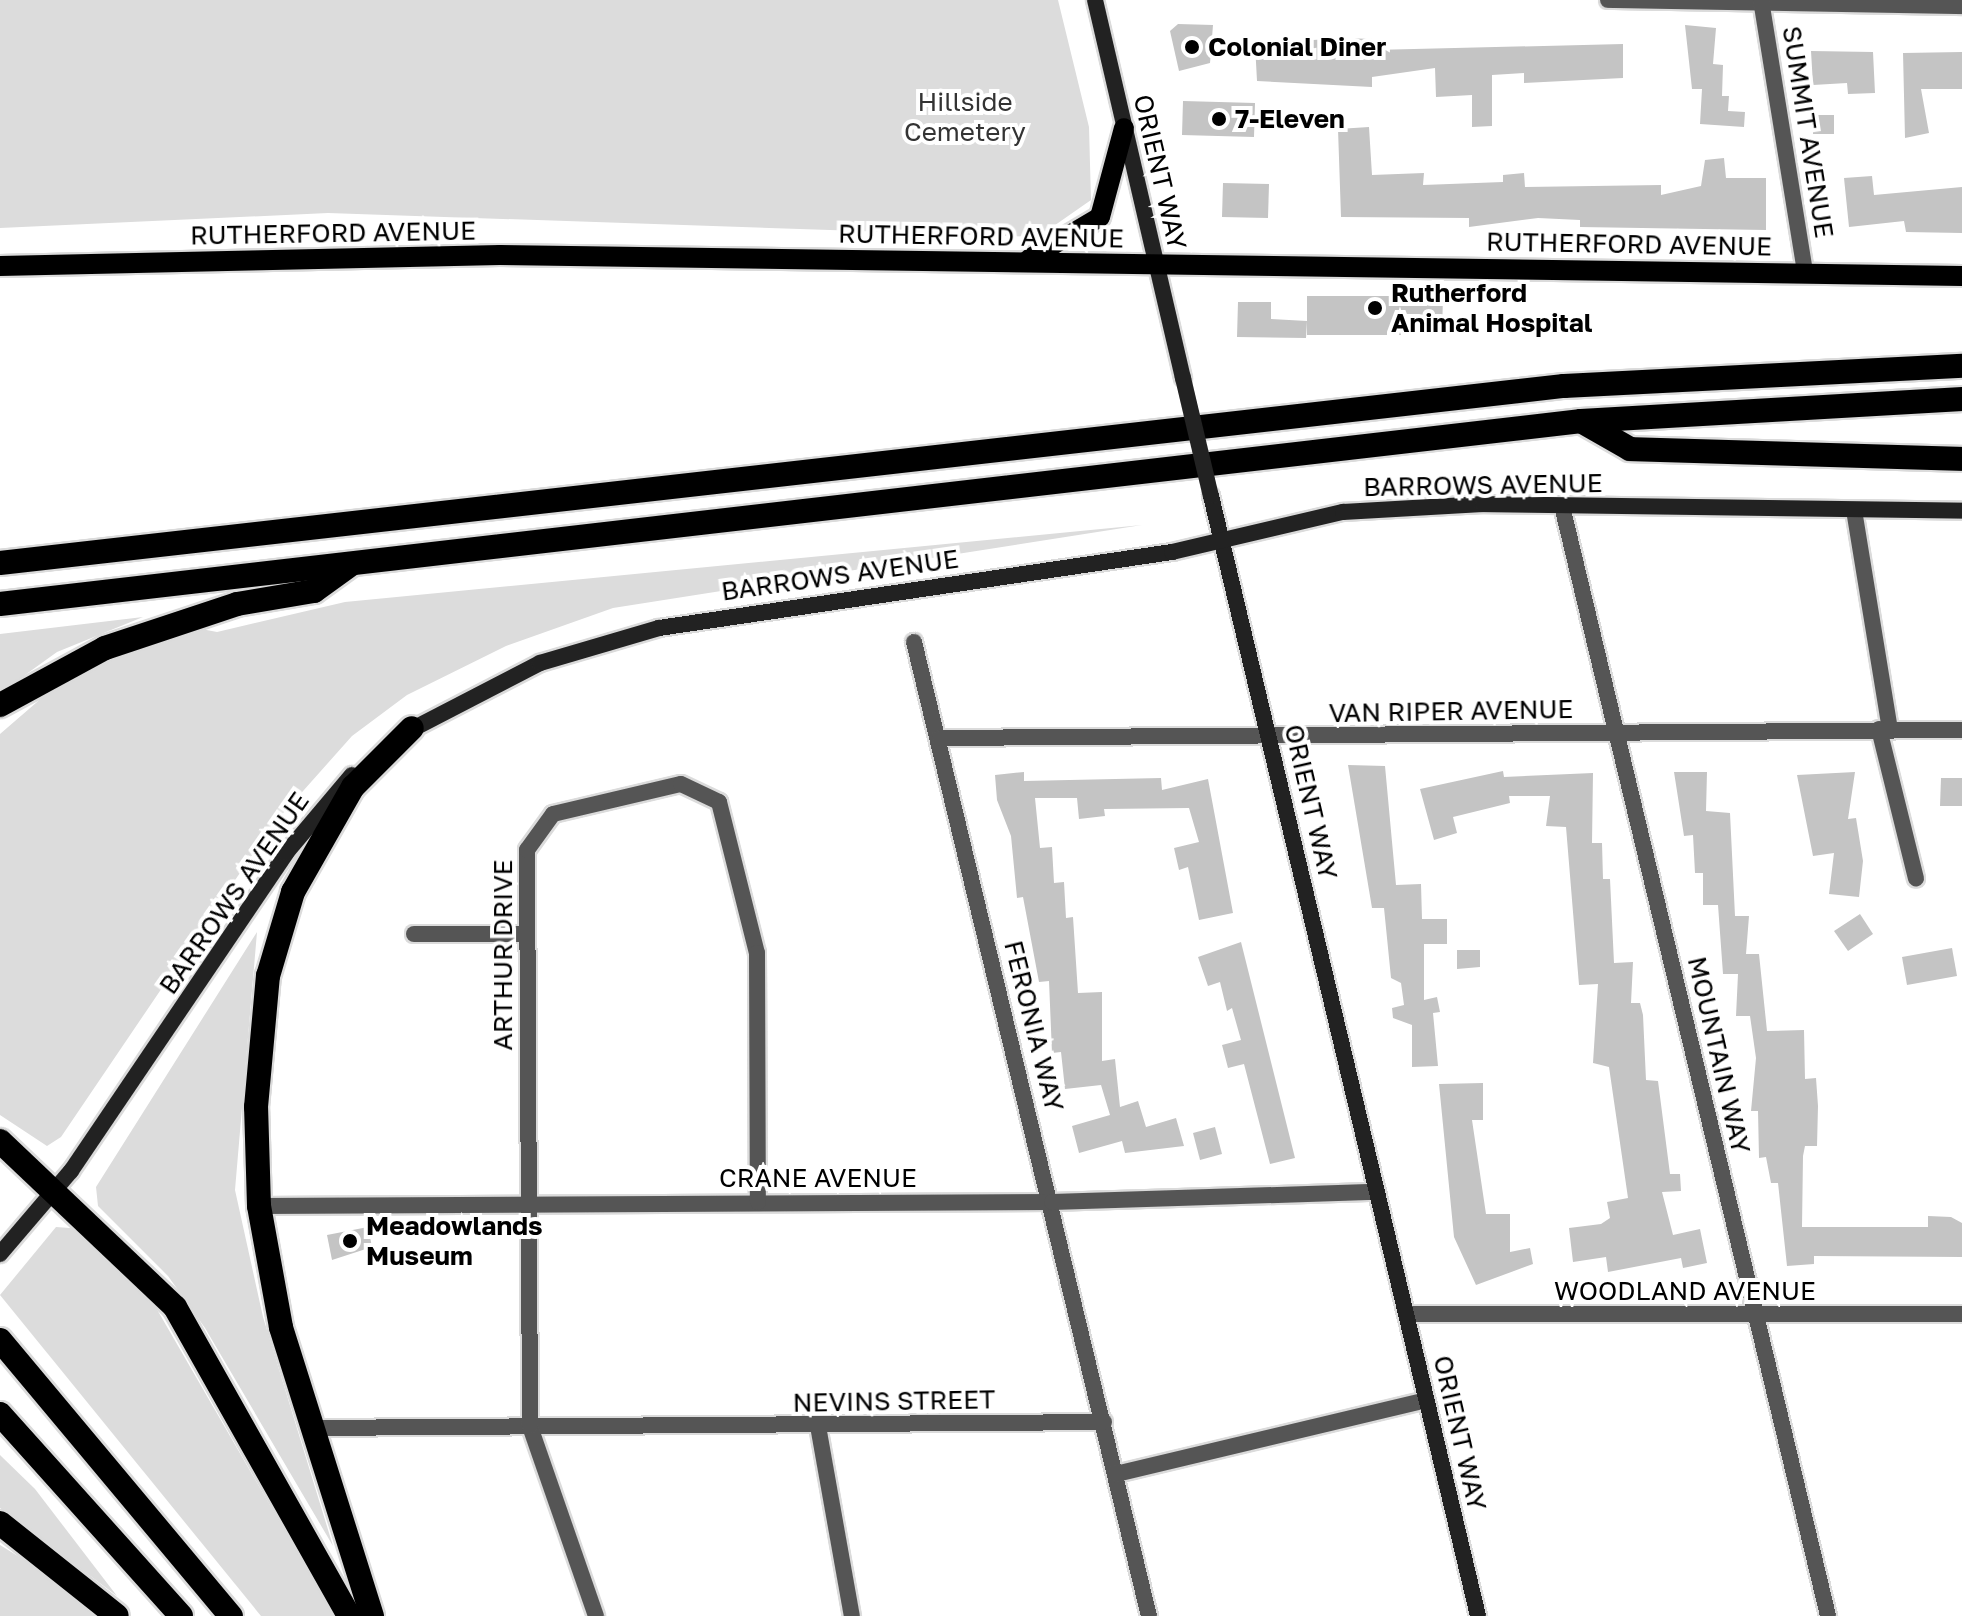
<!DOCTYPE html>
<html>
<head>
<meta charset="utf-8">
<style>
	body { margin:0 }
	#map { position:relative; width:1962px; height:1616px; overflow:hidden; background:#fff; font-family:"Golos Text",sans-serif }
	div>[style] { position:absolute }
	.green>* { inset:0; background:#dcdcdc }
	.building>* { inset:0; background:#c4c4c4 }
	.roads { filter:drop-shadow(2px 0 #dbdbdb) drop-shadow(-2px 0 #dbdbdb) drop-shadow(0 2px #dbdbdb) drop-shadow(0 -2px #dbdbdb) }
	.street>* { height:16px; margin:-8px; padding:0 8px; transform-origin:8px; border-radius:8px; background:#555 }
	.secondary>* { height:16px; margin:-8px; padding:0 8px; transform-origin:8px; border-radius:8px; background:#222 }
	.primary>* { height:20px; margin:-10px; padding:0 10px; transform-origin:10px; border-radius:10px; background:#000 }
	.highway>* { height:24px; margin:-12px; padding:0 12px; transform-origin:12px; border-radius:12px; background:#000 }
	.secondary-bridge>* { height:16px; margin:-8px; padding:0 8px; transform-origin:8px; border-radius:8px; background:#222 }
	.dots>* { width:22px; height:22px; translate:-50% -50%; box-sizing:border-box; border:4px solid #fff; border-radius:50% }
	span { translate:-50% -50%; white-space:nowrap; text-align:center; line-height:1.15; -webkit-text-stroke:8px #fff; paint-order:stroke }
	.poi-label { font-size:26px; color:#000; font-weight:700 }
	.left { translate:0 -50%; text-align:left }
	.park-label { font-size:26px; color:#333 }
	.street-label { font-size:26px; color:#000 }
</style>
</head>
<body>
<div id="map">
	<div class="green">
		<div style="clip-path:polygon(0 0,1058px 0,1089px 127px,1091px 200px,1038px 237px,328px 213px,0 228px)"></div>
		<div style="clip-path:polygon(1142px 525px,613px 608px,506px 646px,407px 695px,352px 736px,271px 827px,61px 1137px,47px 1146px,0 1115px,0 734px,66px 677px,191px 627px,217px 632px,345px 602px)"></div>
		<div style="clip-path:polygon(143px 617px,57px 652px,0 693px,0 634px)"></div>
		<div style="clip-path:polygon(257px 932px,235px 1190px,263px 1317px,333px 1546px,205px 1328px,168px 1276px,98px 1206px,96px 1187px)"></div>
		<div style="clip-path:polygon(56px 1227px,83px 1229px,155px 1306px,334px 1616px,261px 1616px,0 1295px)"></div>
		<div style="clip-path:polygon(0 1455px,35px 1489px,117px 1596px,0 1508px)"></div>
		<div style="clip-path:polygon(0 1545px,55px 1579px,95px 1616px,0 1616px)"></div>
	</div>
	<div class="building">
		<div style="clip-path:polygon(1178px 24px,1213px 25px,1210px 63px,1179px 71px,1170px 31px)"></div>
		<div style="clip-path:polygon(1685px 25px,1716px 28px,1713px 64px,1723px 65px,1722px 96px,1729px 96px,1728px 111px,1745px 112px,1744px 127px,1700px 124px,1702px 89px,1692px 89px)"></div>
		<div style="clip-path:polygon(1342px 38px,1373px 39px,1373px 50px,1623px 44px,1623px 78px,1524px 83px,1524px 73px,1492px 75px,1492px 126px,1472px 127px,1472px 95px,1436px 97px,1435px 68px,1372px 77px,1372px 87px,1257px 81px,1255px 44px)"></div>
		<div style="clip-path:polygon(1811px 51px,1873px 52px,1875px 93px,1848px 94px,1847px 83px,1813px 85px)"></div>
		<div style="clip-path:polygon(1962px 52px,1962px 89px,1921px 89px,1929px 133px,1905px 138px,1903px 53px)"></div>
		<div style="clip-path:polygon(1183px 101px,1255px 103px,1254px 137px,1182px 135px)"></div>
		<div style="clip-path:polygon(1813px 115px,1834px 115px,1834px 134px,1813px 134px)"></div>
		<div style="clip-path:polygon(1369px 127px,1372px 175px,1424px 173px,1423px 185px,1503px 182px,1503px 175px,1524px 173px,1525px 187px,1661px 185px,1661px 195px,1701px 186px,1705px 160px,1724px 158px,1726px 178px,1766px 178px,1766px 230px,1580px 227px,1580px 220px,1538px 218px,1469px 227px,1469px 218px,1341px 217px,1338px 129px)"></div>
		<div style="clip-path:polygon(1872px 176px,1874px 195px,1962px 187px,1962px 233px,1906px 232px,1904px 221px,1849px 227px,1844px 178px)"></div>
		<div style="clip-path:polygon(1223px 183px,1269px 184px,1268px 218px,1222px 217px)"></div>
		<div style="clip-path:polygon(1307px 296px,1443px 296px,1442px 335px,1307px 335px)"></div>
		<div style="clip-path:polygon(1238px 302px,1271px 302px,1271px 319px,1307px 321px,1306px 338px,1237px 337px)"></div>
		<div style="clip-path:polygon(1348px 765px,1385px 766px,1396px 885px,1421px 884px,1422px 919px,1447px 919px,1447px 944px,1424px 944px,1424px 1000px,1437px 997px,1440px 1012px,1433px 1013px,1438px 1066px,1412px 1067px,1412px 1025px,1393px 1018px,1392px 1008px,1404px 1005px,1401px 983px,1391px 978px,1384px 908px,1372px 908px)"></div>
		<div style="clip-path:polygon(1503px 771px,1504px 777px,1593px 773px,1592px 843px,1602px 843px,1603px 879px,1610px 879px,1614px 963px,1633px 962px,1631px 1003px,1640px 1003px,1643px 1015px,1646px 1080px,1658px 1081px,1670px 1174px,1680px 1174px,1681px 1191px,1662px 1192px,1673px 1235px,1700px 1229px,1707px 1263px,1683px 1268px,1681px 1258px,1608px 1272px,1606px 1257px,1573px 1262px,1569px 1228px,1601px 1224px,1610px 1218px,1607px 1202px,1628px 1198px,1609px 1067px,1593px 1063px,1598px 984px,1579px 985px,1566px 827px,1546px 826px,1550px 796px,1509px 796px,1510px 803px,1453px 817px,1457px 833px,1434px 840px,1420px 789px)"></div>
		<div style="clip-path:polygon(1024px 772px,1024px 781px,1161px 778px,1162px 790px,1208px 779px,1233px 913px,1199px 920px,1188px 867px,1179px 870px,1174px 848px,1199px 842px,1189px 808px,1104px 809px,1105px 816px,1079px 819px,1077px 798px,1035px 798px,1040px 848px,1052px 847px,1054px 883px,1064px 882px,1066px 918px,1073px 917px,1078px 993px,1102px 992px,1102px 1061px,1115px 1059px,1120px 1107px,1138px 1101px,1146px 1127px,1176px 1118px,1184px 1146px,1125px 1153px,1122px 1141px,1079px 1153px,1072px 1126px,1110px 1115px,1101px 1085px,1065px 1089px,1061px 1052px,1052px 1053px,1049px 981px,1039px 982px,1023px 897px,1017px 898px,1011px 836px,997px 800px,995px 775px)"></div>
		<div style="clip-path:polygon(1674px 772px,1707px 772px,1706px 811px,1730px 813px,1735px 916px,1749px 916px,1746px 954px,1759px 954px,1767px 1031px,1804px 1030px,1805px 1079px,1816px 1078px,1818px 1106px,1817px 1146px,1805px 1146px,1803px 1156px,1802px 1227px,1928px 1227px,1928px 1216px,1951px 1217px,1962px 1223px,1962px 1257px,1814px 1256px,1814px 1264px,1787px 1266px,1778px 1183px,1771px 1183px,1766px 1157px,1759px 1158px,1758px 1111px,1751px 1111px,1756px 1058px,1750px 1016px,1736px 1016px,1738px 974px,1723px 974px,1718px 905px,1703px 905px,1703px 873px,1695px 873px,1693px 835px,1684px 836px)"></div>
		<div style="clip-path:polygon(1855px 772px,1848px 819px,1856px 818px,1863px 861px,1859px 897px,1829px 894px,1834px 853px,1813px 856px,1797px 775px)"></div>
		<div style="clip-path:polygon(1941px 778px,1962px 778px,1962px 806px,1940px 806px)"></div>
		<div style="clip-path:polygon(1860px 914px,1873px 934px,1848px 951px,1834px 931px)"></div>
		<div style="clip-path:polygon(1241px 942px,1295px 1158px,1270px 1164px,1244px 1064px,1228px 1068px,1222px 1045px,1241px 1040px,1232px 1008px,1227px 1011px,1220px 982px,1208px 986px,1198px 957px)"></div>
		<div style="clip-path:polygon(1952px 948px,1957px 976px,1907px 985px,1902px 957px)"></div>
		<div style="clip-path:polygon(1457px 950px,1480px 950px,1480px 967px,1457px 969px)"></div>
		<div style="clip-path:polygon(1483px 1083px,1483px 1120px,1472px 1120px,1486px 1214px,1510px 1214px,1510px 1252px,1530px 1248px,1533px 1264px,1476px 1285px,1454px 1237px,1439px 1084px)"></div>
		<div style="clip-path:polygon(1215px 1127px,1222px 1154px,1200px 1160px,1193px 1133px)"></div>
		<div style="clip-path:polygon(368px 1227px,372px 1247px,332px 1260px,327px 1235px)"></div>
	</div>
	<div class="roads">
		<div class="street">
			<div style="left:1608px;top:0;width:354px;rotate:1deg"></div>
			<div style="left:1761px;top:0;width:276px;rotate:80.8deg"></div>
			<div style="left:1562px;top:506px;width:1141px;rotate:76.52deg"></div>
			<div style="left:1854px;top:510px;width:222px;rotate:80.7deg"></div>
			<div style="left:914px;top:642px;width:1002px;rotate:76.44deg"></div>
			<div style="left:1879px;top:729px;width:154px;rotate:76.1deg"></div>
			<div style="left:940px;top:738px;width:1022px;rotate:-0.45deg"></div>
			<div style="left:414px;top:934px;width:112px"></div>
			<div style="left:259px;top:1206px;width:793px;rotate:-0.29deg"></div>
			<div style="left:1052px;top:1202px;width:324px;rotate:-1.8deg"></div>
			<div style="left:1408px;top:1314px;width:554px"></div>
			<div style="left:818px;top:1426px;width:193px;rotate:79.9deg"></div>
			<div style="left:311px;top:1428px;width:793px;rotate:-0.43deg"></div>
			<div style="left:1116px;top:1474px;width:319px;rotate:-13.4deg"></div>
			<div style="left:596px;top:1616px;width:201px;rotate:-109.2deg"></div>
			<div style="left:530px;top:1426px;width:576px;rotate:-90.3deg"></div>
			<div style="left:527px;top:850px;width:44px;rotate:-54.2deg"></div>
			<div style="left:553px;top:814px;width:131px;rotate:-13.2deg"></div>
			<div style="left:681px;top:784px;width:42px;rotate:25.3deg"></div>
			<div style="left:719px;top:802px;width:156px;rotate:75.9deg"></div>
			<div style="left:757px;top:953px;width:249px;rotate:89.8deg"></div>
		</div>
		<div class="secondary">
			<div style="left:1095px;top:0;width:388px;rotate:76.9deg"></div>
			<div style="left:1211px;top:496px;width:1151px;rotate:76.59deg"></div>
			<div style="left:405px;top:733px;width:152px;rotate:-27.4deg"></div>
			<div style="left:540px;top:663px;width:124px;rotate:-16.4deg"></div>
			<div style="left:659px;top:628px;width:519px;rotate:-8.43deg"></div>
			<div style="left:1172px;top:552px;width:176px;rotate:-13.2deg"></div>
			<div style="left:1343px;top:512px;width:140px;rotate:-3.3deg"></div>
			<div style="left:1483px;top:504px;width:479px;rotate:0.8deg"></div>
			<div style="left:0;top:1254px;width:109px;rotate:-49.5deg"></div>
			<div style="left:71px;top:1171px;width:384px;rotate:-55.9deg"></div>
			<div style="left:286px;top:853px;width:102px;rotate:-49.8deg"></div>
		</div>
		<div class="primary">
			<div style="left:1029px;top:259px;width:82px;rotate:-30.6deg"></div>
			<div style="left:1100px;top:217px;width:92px;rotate:-74.9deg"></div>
			<div style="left:0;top:266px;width:500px;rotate:-1.26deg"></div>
			<div style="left:500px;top:255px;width:1462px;rotate:0.82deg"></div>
		</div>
		<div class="highway">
			<div style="left:1581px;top:421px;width:56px;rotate:29.7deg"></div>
			<div style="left:1630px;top:449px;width:332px;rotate:1.7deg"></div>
			<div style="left:0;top:563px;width:1574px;rotate:-6.46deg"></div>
			<div style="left:1564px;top:386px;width:399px;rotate:-2.9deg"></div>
			<div style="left:0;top:604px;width:1592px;rotate:-6.6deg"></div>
			<div style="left:1581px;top:421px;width:382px;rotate:-3.3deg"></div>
			<div style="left:0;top:705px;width:119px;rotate:-28.5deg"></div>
			<div style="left:105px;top:648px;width:139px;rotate:-18.4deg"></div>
			<div style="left:237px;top:604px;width:78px;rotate:-9.6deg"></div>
			<div style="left:314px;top:591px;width:44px;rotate:-35.8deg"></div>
			<div style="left:0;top:1141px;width:241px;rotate:43.5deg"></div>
			<div style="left:175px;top:1307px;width:355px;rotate:60.6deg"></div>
			<div style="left:0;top:1340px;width:360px;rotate:50.1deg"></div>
			<div style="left:0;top:1414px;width:271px;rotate:48.1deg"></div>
			<div style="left:0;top:1523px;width:149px;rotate:38.5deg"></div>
			<div style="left:372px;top:1616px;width:303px;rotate:-107.5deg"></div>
			<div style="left:281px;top:1327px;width:123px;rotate:-100.3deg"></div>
			<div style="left:259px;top:1206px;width:99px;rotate:-91.7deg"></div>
			<div style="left:256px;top:1107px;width:132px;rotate:-84.8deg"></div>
			<div style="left:268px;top:976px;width:88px;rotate:-73.4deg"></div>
			<div style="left:293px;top:892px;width:121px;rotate:-60.3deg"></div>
			<div style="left:353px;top:787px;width:83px;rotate:-45deg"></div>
		</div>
	</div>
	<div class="secondary-bridge">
		<div style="left:1183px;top:378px;width:121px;rotate:76.7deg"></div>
	</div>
	<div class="dots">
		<div style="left:1192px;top:47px;background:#000"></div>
		<div style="left:1219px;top:119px;background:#000"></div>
		<div style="left:1375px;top:308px;background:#000"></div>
		<div style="left:350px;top:1241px;background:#000"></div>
	</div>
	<div class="poi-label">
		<span class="left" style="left:1208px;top:47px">Colonial Diner</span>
		<span class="left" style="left:1235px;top:119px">7-Eleven</span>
		<span class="left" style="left:1391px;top:308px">Rutherford<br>Animal Hospital</span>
		<span class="left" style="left:366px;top:1241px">Meadowlands<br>Museum</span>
	</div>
	<div class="park-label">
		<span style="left:965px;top:117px">Hillside<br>Cemetery</span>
	</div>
	<div class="street-label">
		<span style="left:1808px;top:132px;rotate:81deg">SUMMIT AVENUE</span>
		<span style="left:1160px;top:172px;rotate:77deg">ORIENT WAY</span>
		<span style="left:333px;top:233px;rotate:-1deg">RUTHERFORD AVENUE</span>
		<span style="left:981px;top:236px;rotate:1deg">RUTHERFORD AVENUE</span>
		<span style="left:1629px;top:244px;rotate:1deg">RUTHERFORD AVENUE</span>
		<span style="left:1483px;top:485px;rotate:-1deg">BARROWS AVENUE</span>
		<span style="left:840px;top:575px;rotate:-8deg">BARROWS AVENUE</span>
		<span style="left:1451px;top:711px;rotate:-1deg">VAN RIPER AVENUE</span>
		<span style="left:1311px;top:802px;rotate:77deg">ORIENT WAY</span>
		<span style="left:234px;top:893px;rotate:-55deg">BARROWS AVENUE</span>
		<span style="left:503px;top:955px;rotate:-90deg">ARTHUR DRIVE</span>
		<span style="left:1034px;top:1026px;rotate:76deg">FERONIA WAY</span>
		<span style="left:1719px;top:1055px;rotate:77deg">MOUNTAIN WAY</span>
		<span style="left:818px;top:1178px">CRANE AVENUE</span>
		<span style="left:1685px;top:1291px">WOODLAND AVENUE</span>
		<span style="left:894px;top:1401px;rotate:-1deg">NEVINS STREET</span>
		<span style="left:1460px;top:1433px;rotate:77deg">ORIENT WAY</span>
	</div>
</div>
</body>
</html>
